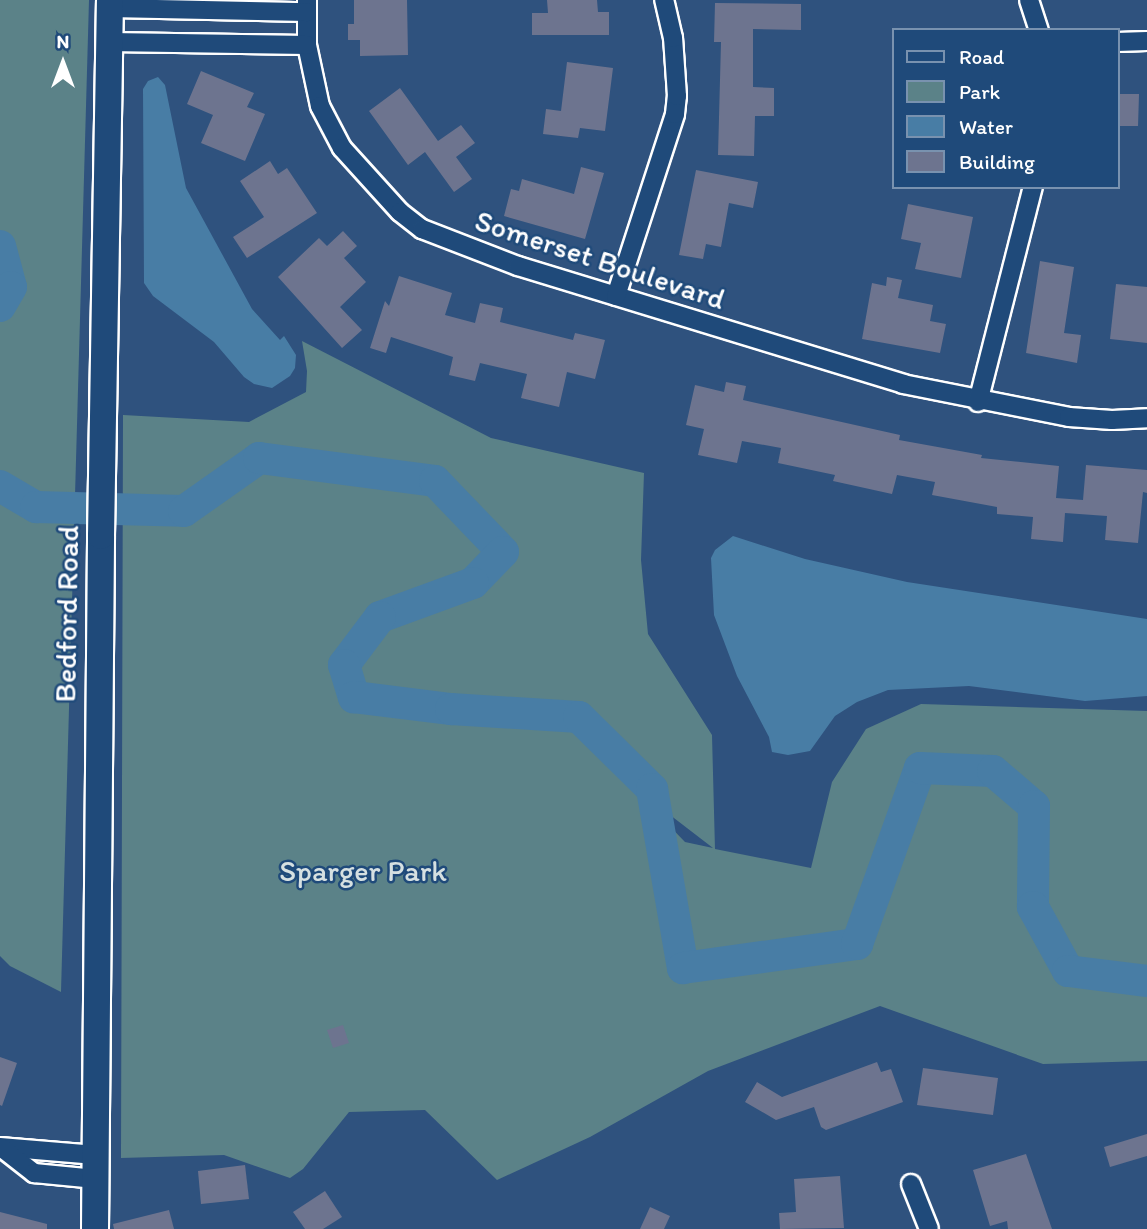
<!DOCTYPE html>
<html>
<head>
<meta charset="utf-8">
<style>
	body { margin:0 }
	#map { position:relative; width:1147px; height:1229px; overflow:hidden; background:#2f527e; font-family:Itim,sans-serif }
	div>[style] { position:absolute }
	.green>* { inset:0; background:#5b8288 }
	.water>* { inset:0; background:#487da5 }
	.river>* { height:32px; margin:-16px; padding:0 16px; transform-origin:16px; border-radius:16px; background:#487da5 }
	.building>* { inset:0; background:#6d748f }
	.roads { filter:drop-shadow(2px 0 #fff) drop-shadow(-2px 0 #fff) drop-shadow(0 2px #fff) drop-shadow(0 -2px #fff) }
	.street>* { height:18px; margin:-9px; padding:0 9px; transform-origin:9px; border-radius:9px; background:#1f4a7a }
	.secondary>* { height:26px; margin:-13px; padding:0 13px; transform-origin:13px; border-radius:13px; background:#1f4a7a }
	span { translate:-50% -50%; white-space:nowrap; text-align:center; line-height:1.15; -webkit-text-stroke:5px #1f4a7a; paint-order:stroke }
	.street-label { font-size:30px; color:#fff }
	.park-label { font-size:30px; color:#d6e0e1 }
	.legend { position:absolute; left:892px; top:28px; width:228px; height:161px; box-sizing:border-box; background:#1f4a7a; border:2px solid #7992af; margin:0; padding:9px 12px; list-style:none; font-size:21px; color:#fff }
	.legend li { display:flex; align-items:center; gap:14px; height:35px }
	.legend b { width:35px; border:2px solid #7992af }
	.north { position:absolute; left:28px; top:28px; width:70px; height:70px; -webkit-text-stroke:5px #1f4a7a; paint-order:stroke; rotate:0deg; font-size:19px; font-weight:700; line-height:28px; text-align:center; color:#fff }
	.north::after { content:''; display:block; margin:auto; width:24px; height:32px; background:#fff; clip-path:polygon(50% 0,100% 100%,50% 72%,0 100%) }
</style>
</head>
<body>
<div id="map">
	<div class="green">
		<div style="clip-path:polygon(0 0,89px 0,61px 992px,10px 966px,0 956px)"></div>
		<div style="clip-path:polygon(evenodd,302px 341px,491px 438px,644px 473px,641px 560px,648px 634px,712px 735px,715px 849px,811px 868px,832px 782px,866px 729px,921px 704px,1147px 711px,1147px 1061px,1043px 1064px,880px 1006px,708px 1071px,590px 1137px,497px 1180px,425px 1110px,349px 1112px,303px 1169px,290px 1178px,224px 1155px,121px 1158px,123px 415px,249px 422px,306px 392px,307px 371px,302px 341px,630px 785px,631px 785px,713px 848px,685px 842px,630px 785px)"></div>
	</div>
	<div class="water">
		<div style="clip-path:polygon(158px 77px,165px 85px,186px 188px,252px 309px,280px 340px,284px 336px,296px 355px,295px 368px,290px 376px,272px 388px,254px 384px,244px 377px,214px 342px,153px 296px,144px 283px,143px 89px,148px 81px)"></div>
		<div style="clip-path:polygon(733px 536px,805px 559px,907px 582px,1147px 619px,1147px 696px,1085px 701px,969px 686px,888px 690px,857px 702px,835px 716px,810px 751px,788px 755px,772px 752px,769px 737px,737px 676px,714px 615px,711px 558px,715px 550px)"></div>
	</div>
	<div class="river">
		<div style="left:0;top:246px;width:42px;rotate:75deg"></div>
		<div style="left:11px;top:287px;width:22px;rotate:120deg"></div>
		<div style="left:0;top:486px;width:42px;rotate:30.3deg"></div>
		<div style="left:36px;top:507px;width:148px;rotate:1.5deg"></div>
		<div style="left:184px;top:511px;width:92px;rotate:-35.2deg"></div>
		<div style="left:259px;top:458px;width:177px;rotate:7.4deg"></div>
		<div style="left:435px;top:481px;width:98px;rotate:46.2deg"></div>
		<div style="left:503px;top:552px;width:43px;rotate:134.1deg"></div>
		<div style="left:473px;top:583px;width:99px;rotate:159.9deg"></div>
		<div style="left:380px;top:617px;width:60px;rotate:126.9deg"></div>
		<div style="left:344px;top:665px;width:34px;rotate:73deg"></div>
		<div style="left:354px;top:697px;width:98px;rotate:7.1deg"></div>
		<div style="left:451px;top:709px;width:128px;rotate:3.6deg"></div>
		<div style="left:579px;top:717px;width:103px;rotate:44.6deg"></div>
		<div style="left:652px;top:789px;width:182px;rotate:80.2deg"></div>
		<div style="left:683px;top:968px;width:176px;rotate:-7.9deg"></div>
		<div style="left:857px;top:944px;width:187px;rotate:-70.3deg"></div>
		<div style="left:920px;top:768px;width:73px;rotate:2.4deg"></div>
		<div style="left:993px;top:771px;width:54px;rotate:40.5deg"></div>
		<div style="left:1034px;top:806px;width:101px;rotate:90.6deg"></div>
		<div style="left:1033px;top:907px;width:73px;rotate:61.3deg"></div>
		<div style="left:1068px;top:971px;width:80px;rotate:7.2deg"></div>
	</div>
	<div class="building">
		<div style="clip-path:polygon(354px 0,407px 0,408px 55px,360px 56px,360px 40px,348px 40px,348px 24px,354px 24px)"></div>
		<div style="clip-path:polygon(547px 0,597px 0,598px 12px,609px 12px,609px 35px,532px 35px,532px 13px,548px 13px)"></div>
		<div style="clip-path:polygon(715px 3px,801px 4px,801px 30px,753px 29px,753px 87px,774px 88px,774px 116px,755px 116px,754px 156px,718px 155px,721px 42px,714px 42px)"></div>
		<div style="clip-path:polygon(567px 62px,613px 68px,605px 131px,580px 128px,578px 138px,543px 134px,546px 109px,561px 111px)"></div>
		<div style="clip-path:polygon(201px 71px,254px 93px,247px 107px,265px 114px,245px 161px,201px 143px,213px 115px,187px 104px)"></div>
		<div style="clip-path:polygon(400px 88px,438px 141px,461px 125px,475px 143px,456px 157px,472px 179px,454px 192px,425px 152px,408px 165px,369px 111px)"></div>
		<div style="clip-path:polygon(1117px 94px,1139px 94px,1138px 126px,1117px 126px)"></div>
		<div style="clip-path:polygon(270px 161px,278px 174px,287px 168px,317px 213px,247px 258px,233px 237px,264px 217px,240px 181px)"></div>
		<div style="clip-path:polygon(581px 167px,604px 173px,585px 239px,504px 216px,511px 189px,519px 191px,522px 179px,574px 194px)"></div>
		<div style="clip-path:polygon(696px 170px,758px 182px,753px 208px,729px 203px,721px 247px,706px 244px,703px 259px,679px 255px)"></div>
		<div style="clip-path:polygon(908px 204px,973px 217px,961px 278px,915px 269px,921px 243px,901px 239px)"></div>
		<div style="clip-path:polygon(343px 231px,357px 246px,344px 258px,366px 282px,340px 307px,362px 330px,342px 348px,278px 277px,319px 238px,327px 246px)"></div>
		<div style="clip-path:polygon(1040px 261px,1074px 267px,1064px 333px,1081px 335px,1077px 363px,1026px 353px)"></div>
		<div style="clip-path:polygon(399px 276px,452px 293px,445px 315px,475px 323px,480px 303px,503px 308px,500px 322px,573px 340px,575px 333px,605px 340px,595px 379px,567px 372px,559px 407px,521px 398px,527px 374px,480px 363px,475px 381px,449px 375px,453px 357px,391px 337px,386px 353px,370px 348px,385px 301px,389px 306px)"></div>
		<div style="clip-path:polygon(887px 277px,902px 280px,898px 298px,933px 305px,930px 321px,946px 324px,940px 353px,862px 339px,872px 283px,886px 286px)"></div>
		<div style="clip-path:polygon(1116px 284px,1147px 287px,1147px 343px,1110px 339px)"></div>
		<div style="clip-path:polygon(726px 382px,746px 386px,743px 400px,900px 435px,899px 440px,982px 455px,981px 458px,1059px 466px,1056px 498px,1083px 500px,1086px 465px,1147px 470px,1147px 493px,1143px 492px,1138px 543px,1105px 540px,1107px 516px,1065px 513px,1063px 542px,1031px 539px,1033px 517px,997px 514px,997px 507px,932px 495px,935px 482px,897px 475px,892px 494px,833px 481px,835px 475px,778px 463px,781px 448px,742px 441px,737px 463px,698px 455px,704px 429px,686px 425px,695px 385px,724px 392px)"></div>
		<div style="clip-path:polygon(343px 1025px,349px 1043px,333px 1048px,327px 1030px)"></div>
		<div style="clip-path:polygon(0 1057px,17px 1063px,2px 1106px,0 1105px)"></div>
		<div style="clip-path:polygon(877px 1062px,881px 1072px,891px 1069px,903px 1102px,826px 1130px,821px 1127px,814px 1107px,776px 1120px,745px 1102px,757px 1082px,782px 1097px)"></div>
		<div style="clip-path:polygon(923px 1068px,998px 1078px,993px 1115px,917px 1105px)"></div>
		<div style="clip-path:polygon(1147px 1134px,1147px 1156px,1110px 1167px,1104px 1147px)"></div>
		<div style="clip-path:polygon(1026px 1154px,1052px 1229px,1008px 1229px,1007px 1221px,990px 1226px,973px 1170px)"></div>
		<div style="clip-path:polygon(245px 1165px,249px 1199px,201px 1204px,198px 1171px)"></div>
		<div style="clip-path:polygon(840px 1176px,844px 1228px,780px 1229px,779px 1213px,796px 1212px,794px 1179px)"></div>
		<div style="clip-path:polygon(325px 1191px,342px 1217px,323px 1229px,305px 1229px,293px 1212px)"></div>
		<div style="clip-path:polygon(650px 1207px,670px 1216px,664px 1229px,640px 1229px)"></div>
		<div style="clip-path:polygon(169px 1210px,174px 1229px,114px 1229px,113px 1224px)"></div>
		<div style="clip-path:polygon(0 1212px,47px 1224px,47px 1229px,0 1229px)"></div>
	</div>
	<div class="roads">
		<div class="street">
			<div style="left:307px;top:0;width:45px;rotate:90deg"></div>
			<div style="left:307px;top:45px;width:62px;rotate:78deg"></div>
			<div style="left:320px;top:106px;width:47px;rotate:62.4deg"></div>
			<div style="left:342px;top:148px;width:86px;rotate:47.8deg"></div>
			<div style="left:400px;top:212px;width:28px;rotate:38deg"></div>
			<div style="left:422px;top:229px;width:103px;rotate:21.1deg"></div>
			<div style="left:518px;top:266px;width:403px;rotate:17deg"></div>
			<div style="left:903px;top:384px;width:169px;rotate:11.2deg"></div>
			<div style="left:1069px;top:417px;width:43px;rotate:4deg"></div>
			<div style="left:1112px;top:420px;width:35px;rotate:-3deg"></div>
			<div style="left:1029px;top:0;width:32px;rotate:72deg"></div>
			<div style="left:110px;top:8px;width:197px;rotate:1.2deg"></div>
			<div style="left:109px;top:42px;width:198px;rotate:0.9deg"></div>
			<div style="left:1117px;top:42px;width:30px;rotate:-2deg"></div>
			<div style="left:616px;top:296px;width:191px;rotate:-72deg"></div>
			<div style="left:675px;top:114px;width:18px;rotate:-84deg"></div>
			<div style="left:677px;top:96px;width:58px;rotate:-93.9deg"></div>
			<div style="left:673px;top:38px;width:39px;rotate:-103deg"></div>
			<div style="left:978px;top:402px;width:222px;rotate:-75.7deg"></div>
			<div style="left:0;top:1147px;width:96px;rotate:4.8deg"></div>
			<div style="left:2px;top:1148px;width:41px;rotate:38deg"></div>
			<div style="left:34px;top:1173px;width:62px;rotate:5.5deg"></div>
			<div style="left:911px;top:1184px;width:48px;rotate:68.2deg"></div>
		</div>
		<div class="secondary">
			<div style="left:95px;top:1229px;width:693px;rotate:-89.5deg"></div>
			<div style="left:101px;top:536px;width:536px;rotate:-89.04deg"></div>
		</div>
	</div>
	<div class="street-label">
		<span style="left:600px;top:260px;rotate:18deg">Somerset Boulevard</span>
		<span style="left:67px;top:614px;rotate:-89deg">Bedford Road</span>
	</div>
	<div class="park-label">
		<span style="left:363px;top:871px">Sparger Park</span>
	</div>
	<ul class="legend">
	<li><b style="height:9px;background:#1f4a7a"></b>Road</li>
	<li><b style="height:19px;background:#5b8288"></b>Park</li>
	<li><b style="height:19px;background:#487da5"></b>Water</li>
	<li><b style="height:19px;background:#6d748f"></b>Building</li>
	</ul>
	<div class="north">N</div>
</div>
</body>
</html>
